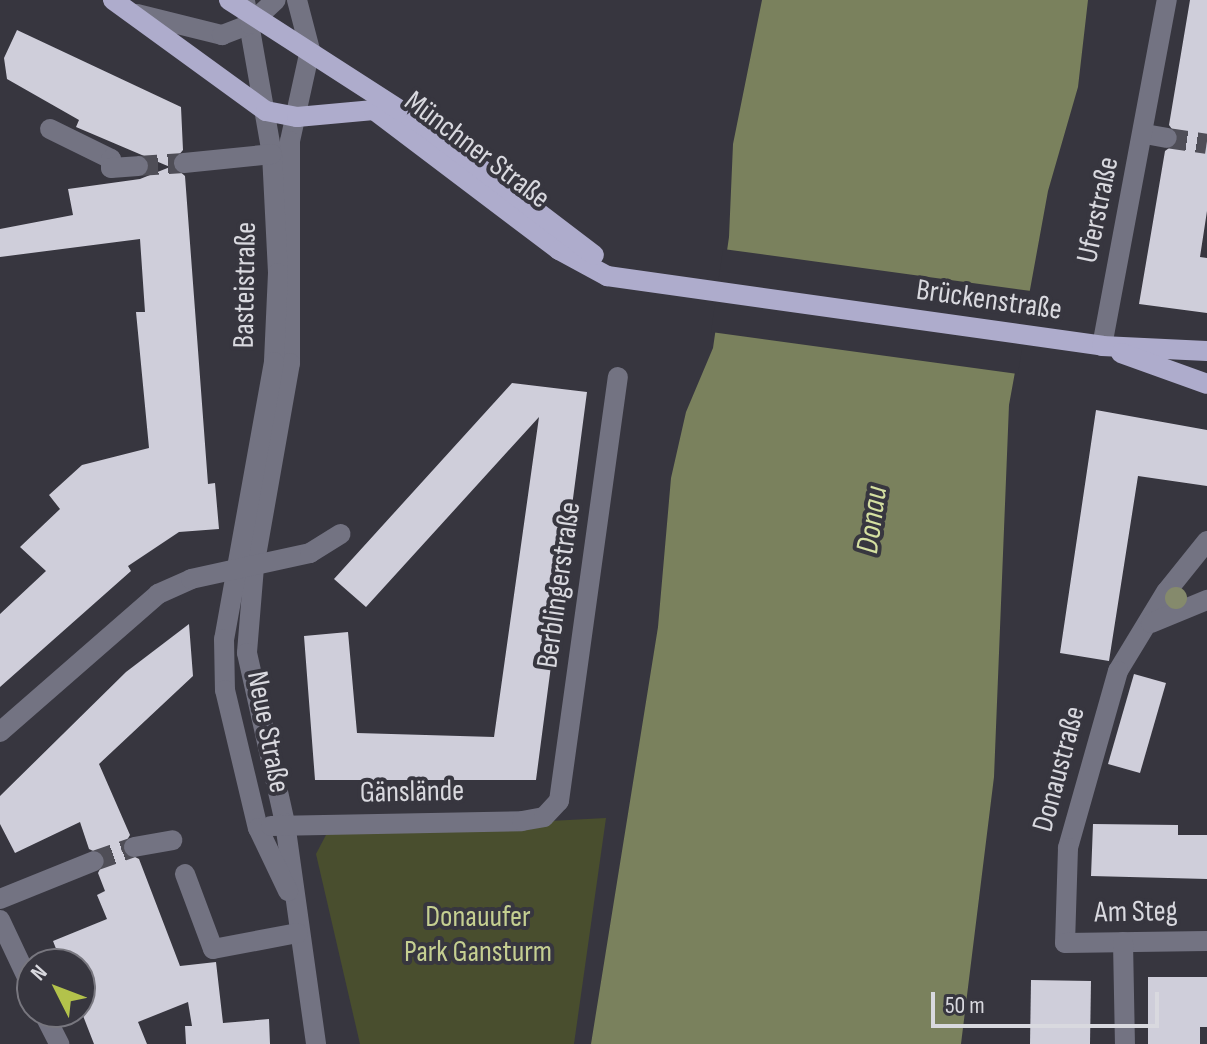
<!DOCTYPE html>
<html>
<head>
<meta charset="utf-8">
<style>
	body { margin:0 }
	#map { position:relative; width:1207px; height:1044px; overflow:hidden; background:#37363f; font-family:"Sofia Sans Condensed",sans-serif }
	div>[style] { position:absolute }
	.green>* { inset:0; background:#494e2e }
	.water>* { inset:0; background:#7a815d }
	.pier>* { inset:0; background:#37363f }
	.building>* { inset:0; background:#cfceda }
	.minor-tunnel>* { height:20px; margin-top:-10px; transform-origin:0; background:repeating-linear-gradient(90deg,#4f4e57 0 20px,transparent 0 30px) }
	.minor>* { height:20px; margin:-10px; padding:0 10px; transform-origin:10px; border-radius:10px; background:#737382 }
	.major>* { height:20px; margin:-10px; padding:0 10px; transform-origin:10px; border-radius:10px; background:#aeaccc }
	.trees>* { width:22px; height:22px; margin:-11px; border-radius:50%; background:#858a6c }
	span { translate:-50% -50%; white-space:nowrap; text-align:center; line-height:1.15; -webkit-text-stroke:8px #37363f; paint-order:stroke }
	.street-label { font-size:30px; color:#d9d9df }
	.park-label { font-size:30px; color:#c5cf91 }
	.water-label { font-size:32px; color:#d5e0a1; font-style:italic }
	.north { position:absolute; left:16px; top:948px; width:80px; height:80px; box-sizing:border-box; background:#37363f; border:2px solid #78777f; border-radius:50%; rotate:312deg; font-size:22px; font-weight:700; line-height:32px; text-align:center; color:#d9d9df }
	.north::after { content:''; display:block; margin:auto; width:28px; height:36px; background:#b3c24b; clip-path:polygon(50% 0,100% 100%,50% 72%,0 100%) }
	.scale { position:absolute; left:931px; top:992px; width:228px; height:36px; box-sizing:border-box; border:4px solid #d9d9df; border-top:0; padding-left:10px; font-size:24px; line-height:28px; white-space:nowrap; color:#d9d9df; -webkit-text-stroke:6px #37363f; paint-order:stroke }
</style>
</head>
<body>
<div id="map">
	<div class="green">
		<div style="clip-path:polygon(606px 818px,574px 1044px,360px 1044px,316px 854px,327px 833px)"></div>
	</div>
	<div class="water">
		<div style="clip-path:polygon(762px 0,1088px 0,1078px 87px,1048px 191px,1009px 405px,994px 777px,961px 1044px,591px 1044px,658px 627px,671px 478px,686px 412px,713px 348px,729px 237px,733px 144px)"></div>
	</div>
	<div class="pier">
		<div style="clip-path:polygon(723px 249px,1031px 291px,1018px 374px,711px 332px)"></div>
	</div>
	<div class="building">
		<div style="clip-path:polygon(1190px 0,1207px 0,1207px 211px,1200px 257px,1207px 258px,1207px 313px,1139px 304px,1165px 151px,1180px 140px,1169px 125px)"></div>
		<div style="clip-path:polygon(17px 30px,181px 107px,183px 150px,171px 164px,185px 176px,208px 484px,215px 483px,219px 529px,179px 532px,128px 566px,131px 571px,0 687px,0 614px,46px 571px,20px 547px,60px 509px,49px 495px,82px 465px,149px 448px,136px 312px,145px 312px,140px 239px,0 257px,0 229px,73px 215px,68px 189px,140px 179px,170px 167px,76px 127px,79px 120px,7px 79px,4px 58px)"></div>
		<div style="clip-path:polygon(512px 383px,587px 392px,536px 780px,315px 780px,304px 636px,348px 632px,357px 733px,494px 737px,539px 417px,366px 607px,334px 579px)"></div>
		<div style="clip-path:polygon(1096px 410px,1207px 430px,1207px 486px,1138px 476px,1109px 661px,1060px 653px)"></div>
		<div style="clip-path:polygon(189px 624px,193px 676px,99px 764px,130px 835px,121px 850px,139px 859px,180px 966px,216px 962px,223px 1023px,269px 1019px,270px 1044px,186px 1044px,185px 1026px,192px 1026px,188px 1002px,138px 1022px,147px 1044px,94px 1044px,80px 1008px,80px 964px,62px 964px,53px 941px,107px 919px,97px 895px,105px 891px,98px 873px,106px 857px,89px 849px,80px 822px,15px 853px,0 824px,0 796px,126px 672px)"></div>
		<div style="clip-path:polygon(1134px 674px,1166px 683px,1140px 773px,1108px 764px)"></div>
		<div style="clip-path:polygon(1093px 824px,1178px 825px,1178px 835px,1207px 835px,1207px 879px,1091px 876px)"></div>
		<div style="clip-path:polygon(1148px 977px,1207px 977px,1207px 1027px,1200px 1027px,1200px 1044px,1148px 1044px)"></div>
		<div style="clip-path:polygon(1031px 980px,1091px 981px,1090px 1044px,1030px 1044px)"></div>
	</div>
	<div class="minor-tunnel">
		<div style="left:1167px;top:138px;width:40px;rotate:8.5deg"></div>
		<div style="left:138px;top:166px;width:46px;rotate:-3.7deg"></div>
		<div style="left:94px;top:861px;width:42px;rotate:-19.3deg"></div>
	</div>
	<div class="minor">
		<div style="left:297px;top:0;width:52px;rotate:75.4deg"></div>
		<div style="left:310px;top:50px;width:93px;rotate:102.4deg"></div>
		<div style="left:290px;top:141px;width:222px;rotate:90deg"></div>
		<div style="left:290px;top:363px;width:207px;rotate:100deg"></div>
		<div style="left:254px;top:567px;width:86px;rotate:94.7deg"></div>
		<div style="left:247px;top:653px;width:174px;rotate:77.4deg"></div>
		<div style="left:285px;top:823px;width:223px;rotate:82deg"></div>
		<div style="left:245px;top:1px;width:155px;rotate:80deg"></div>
		<div style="left:272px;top:154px;width:119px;rotate:87.1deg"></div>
		<div style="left:278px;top:273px;width:89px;rotate:92.6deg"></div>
		<div style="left:274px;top:362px;width:281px;rotate:100.2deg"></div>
		<div style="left:224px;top:639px;width:51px;rotate:88.9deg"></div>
		<div style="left:225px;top:690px;width:142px;rotate:76.6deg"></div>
		<div style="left:258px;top:828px;width:70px;rotate:64.5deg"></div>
		<div style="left:137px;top:14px;width:88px;rotate:13.9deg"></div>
		<div style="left:222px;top:35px;width:30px;rotate:-21deg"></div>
		<div style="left:250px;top:24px;width:35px;rotate:-43deg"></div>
		<div style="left:50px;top:129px;width:68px;rotate:26.2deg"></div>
		<div style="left:111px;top:159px;width:9px;rotate:90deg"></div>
		<div style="left:111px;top:168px;width:27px;rotate:-4deg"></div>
		<div style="left:1145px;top:134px;width:22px;rotate:10deg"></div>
		<div style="left:184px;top:163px;width:88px;rotate:-5.8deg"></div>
		<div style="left:1102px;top:346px;width:352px;rotate:-79.4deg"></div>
		<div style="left:1207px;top:541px;width:65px;rotate:128.8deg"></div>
		<div style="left:1166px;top:592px;width:92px;rotate:121.3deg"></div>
		<div style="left:1118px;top:671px;width:184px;rotate:105.8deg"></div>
		<div style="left:1068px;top:848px;width:95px;rotate:91.8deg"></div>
		<div style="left:1065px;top:943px;width:142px;rotate:-0.8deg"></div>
		<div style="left:1151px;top:623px;width:61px;rotate:-22.3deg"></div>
		<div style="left:0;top:732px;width:210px;rotate:-41.1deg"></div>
		<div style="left:158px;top:594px;width:36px;rotate:-24deg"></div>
		<div style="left:191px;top:579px;width:122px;rotate:-12.3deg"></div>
		<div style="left:310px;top:553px;width:36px;rotate:-32deg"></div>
		<div style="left:271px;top:826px;width:251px;rotate:-1.1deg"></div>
		<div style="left:522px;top:821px;width:22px;rotate:-10deg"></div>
		<div style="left:544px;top:817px;width:22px;rotate:-47deg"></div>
		<div style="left:559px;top:801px;width:428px;rotate:-82.1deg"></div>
		<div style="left:134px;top:847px;width:39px;rotate:-10deg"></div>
		<div style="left:185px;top:874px;width:80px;rotate:69.5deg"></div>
		<div style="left:213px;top:949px;width:86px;rotate:-10.7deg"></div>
		<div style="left:0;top:899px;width:101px;rotate:-22deg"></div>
		<div style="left:0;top:920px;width:75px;rotate:64.8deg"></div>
		<div style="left:1123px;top:942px;width:102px;rotate:88.9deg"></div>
		<div style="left:43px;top:1012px;width:36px;rotate:63deg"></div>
	</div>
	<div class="major">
		<div style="left:113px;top:0;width:189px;rotate:36deg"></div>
		<div style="left:266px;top:111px;width:32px;rotate:11deg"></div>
		<div style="left:297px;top:117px;width:77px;rotate:-5.2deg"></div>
		<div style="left:374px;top:110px;width:232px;rotate:37.1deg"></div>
		<div style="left:559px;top:250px;width:55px;rotate:28.4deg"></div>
		<div style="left:607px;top:276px;width:500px;rotate:8deg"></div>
		<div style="left:1102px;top:346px;width:105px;rotate:2.7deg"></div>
		<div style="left:229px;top:0;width:234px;rotate:32.8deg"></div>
		<div style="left:426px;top:127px;width:211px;rotate:37.3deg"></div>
		<div style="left:1121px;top:353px;width:91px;rotate:19.8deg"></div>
	</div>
	<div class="trees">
		<div style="left:1176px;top:598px"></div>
	</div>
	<div class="street-label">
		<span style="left:477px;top:150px;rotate:37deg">Münchner Straße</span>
		<span style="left:1098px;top:210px;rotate:-78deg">Uferstraße</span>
		<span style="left:245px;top:285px;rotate:-89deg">Basteistraße</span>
		<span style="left:989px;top:300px;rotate:8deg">Brückenstraße</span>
		<span style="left:559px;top:585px;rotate:-82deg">Berblingerstraße</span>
		<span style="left:268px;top:732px;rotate:79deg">Neue Straße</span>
		<span style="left:1059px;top:769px;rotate:-75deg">Donaustraße</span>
		<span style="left:412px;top:792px;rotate:-1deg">Gänslände</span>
		<span style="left:1136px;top:912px;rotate:-1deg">Am Steg</span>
	</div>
	<div class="park-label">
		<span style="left:478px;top:934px">Donauufer<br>Park Gansturm</span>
	</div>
	<div class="water-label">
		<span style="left:873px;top:520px;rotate:-82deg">Donau</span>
	</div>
	<div class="north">N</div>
	<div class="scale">50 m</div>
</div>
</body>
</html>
